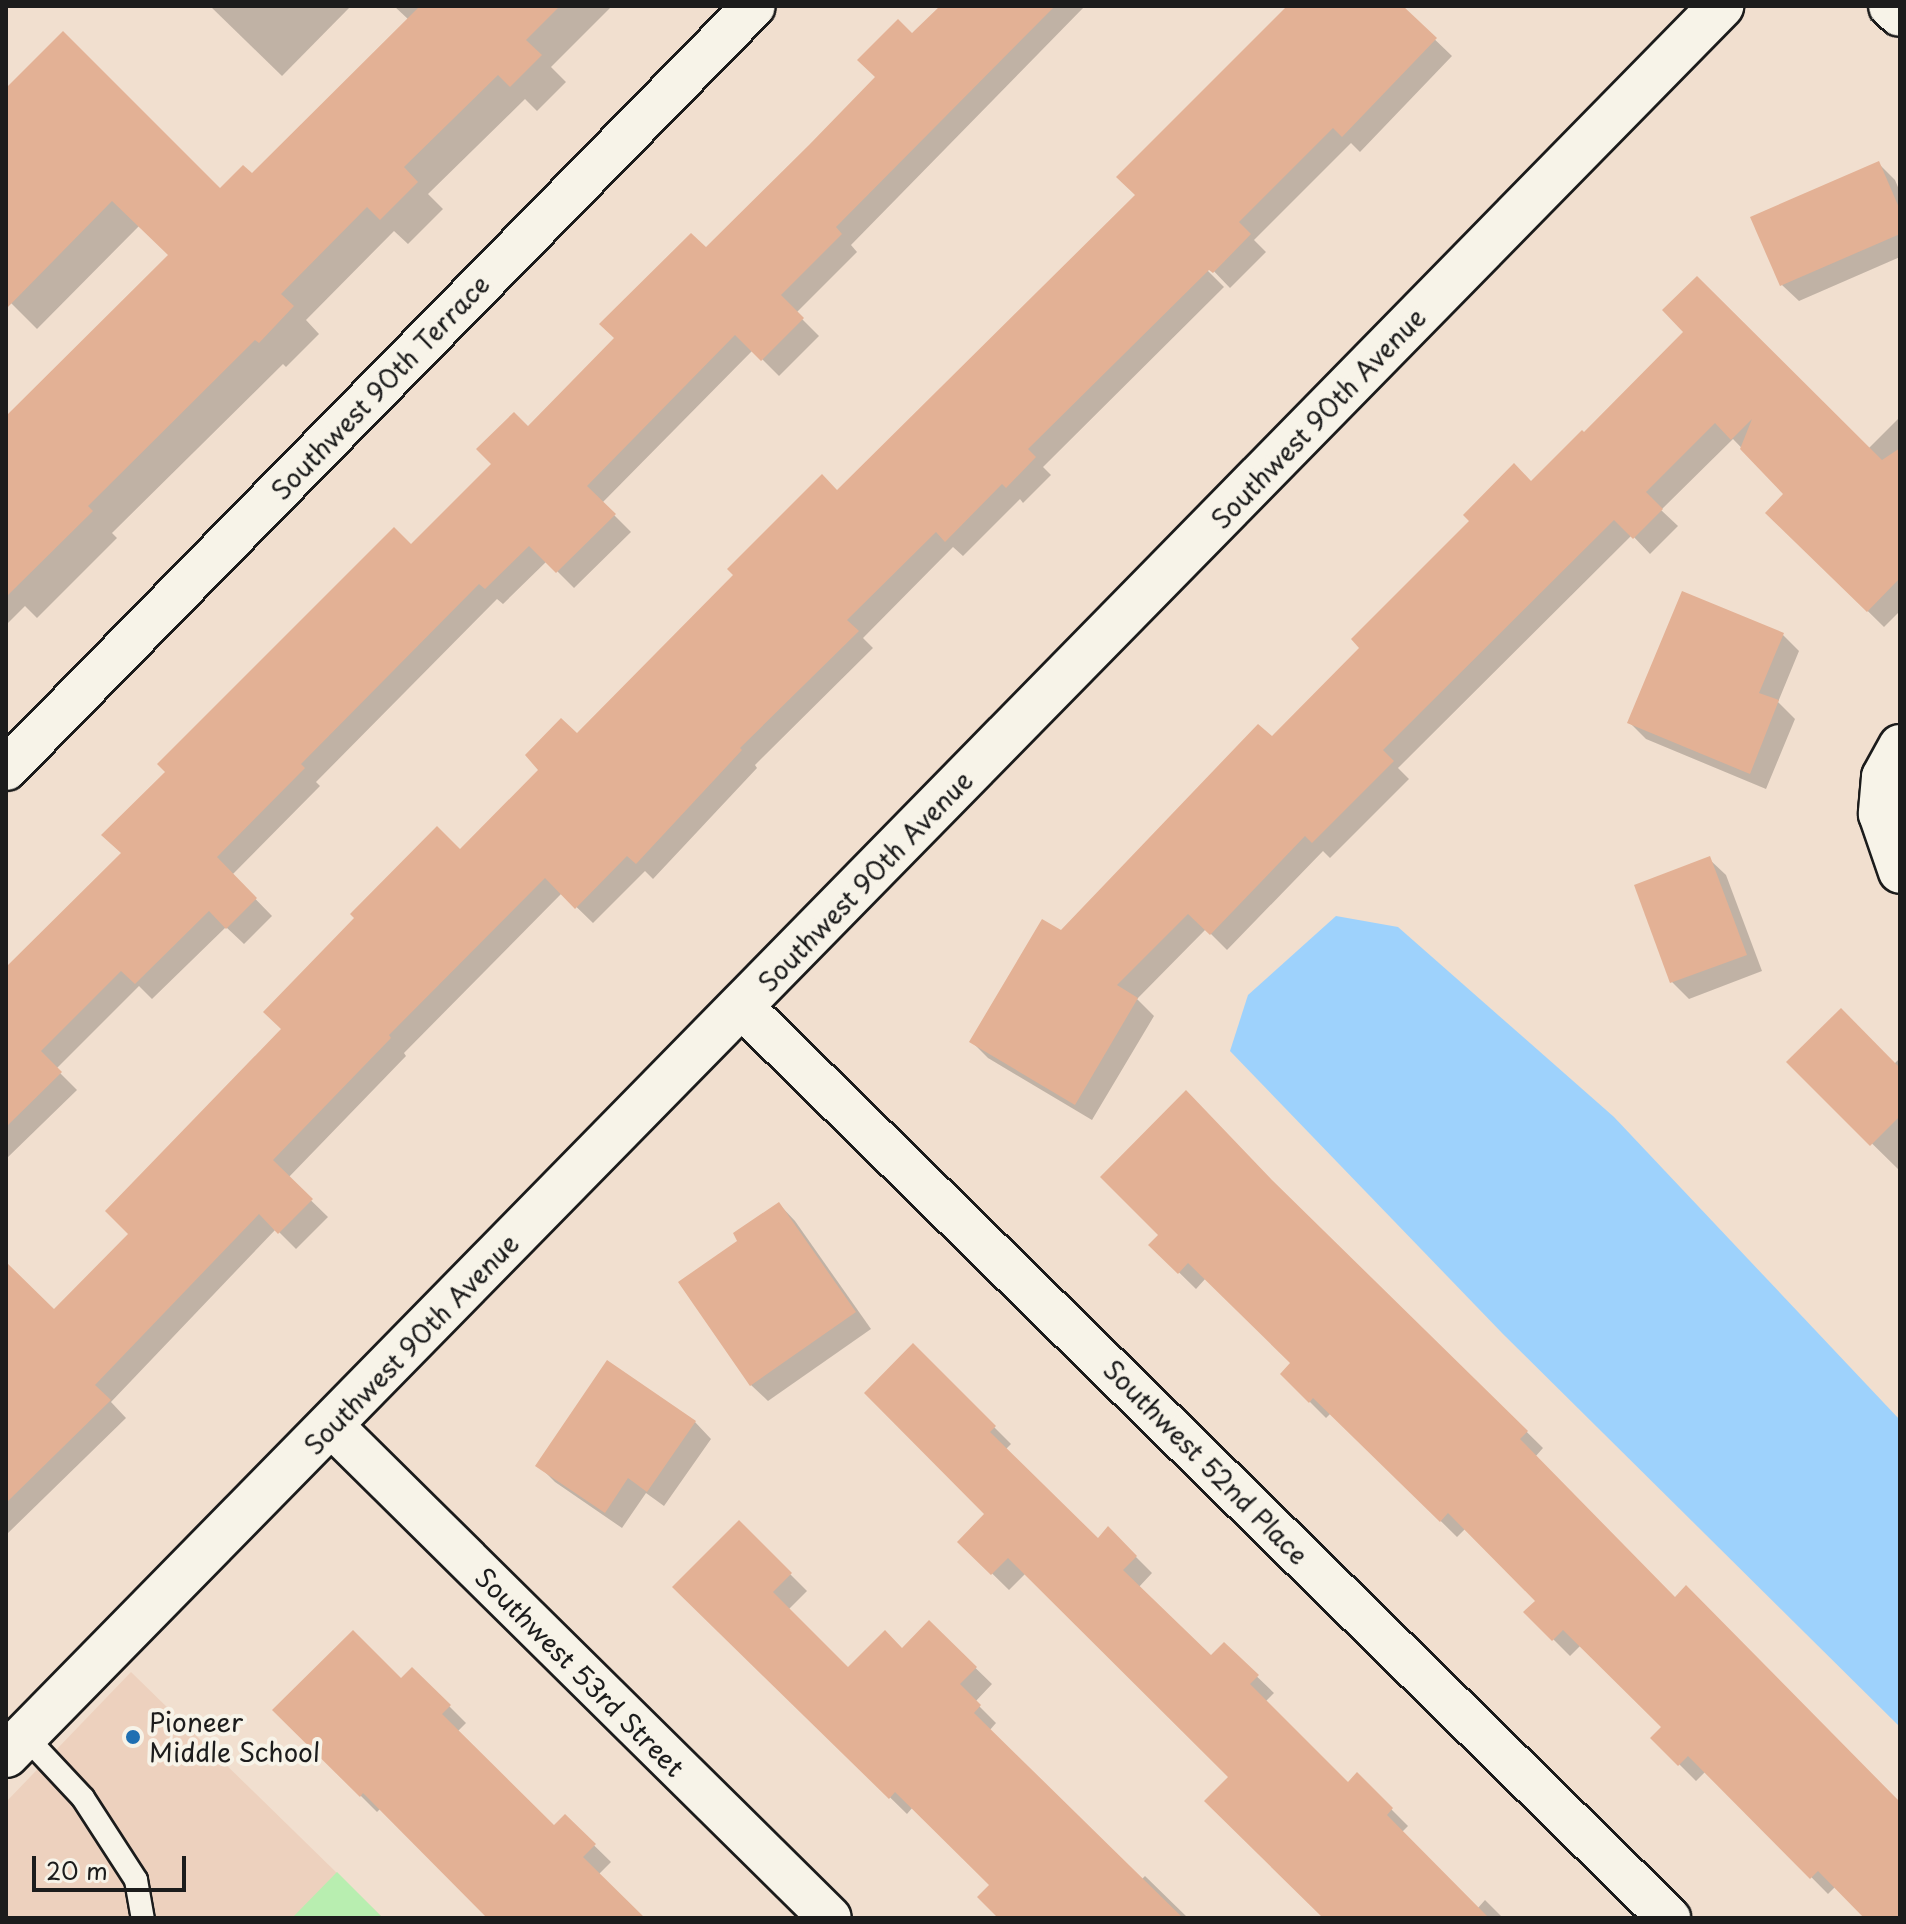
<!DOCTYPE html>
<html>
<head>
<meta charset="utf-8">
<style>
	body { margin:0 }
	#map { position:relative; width:1906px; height:1924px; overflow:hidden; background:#f1dfcf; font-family:"Playpen Sans",sans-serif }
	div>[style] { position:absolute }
	.built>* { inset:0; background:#edd1be }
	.green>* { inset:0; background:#b8eeb0 }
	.water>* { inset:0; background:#9ed2fc }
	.shadow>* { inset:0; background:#0003 }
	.building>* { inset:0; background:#e3b195 }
	.roads { filter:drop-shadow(2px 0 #1c1c1c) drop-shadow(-2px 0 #1c1c1c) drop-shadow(0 2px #1c1c1c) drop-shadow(0 -2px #1c1c1c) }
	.lane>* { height:22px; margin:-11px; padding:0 11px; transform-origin:11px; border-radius:11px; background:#f7f3e8 }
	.street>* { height:42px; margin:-21px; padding:0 21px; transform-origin:21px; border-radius:21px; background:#f7f3e8 }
	.secondary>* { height:44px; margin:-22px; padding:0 22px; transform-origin:22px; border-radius:22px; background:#f7f3e8 }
	.dots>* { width:22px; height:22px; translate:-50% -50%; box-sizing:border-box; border:4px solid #f7f3e8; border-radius:50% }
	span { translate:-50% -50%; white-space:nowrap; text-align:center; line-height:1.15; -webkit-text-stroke:8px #f7f3e8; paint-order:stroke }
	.street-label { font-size:26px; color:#1c1c1c }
	.poi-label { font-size:26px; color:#1c1c1c }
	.left { translate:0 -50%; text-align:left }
	.frame { position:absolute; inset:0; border:8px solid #1c1c1c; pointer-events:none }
	.scale { position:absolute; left:32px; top:1856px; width:154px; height:36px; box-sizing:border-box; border:4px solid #1c1c1c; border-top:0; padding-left:10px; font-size:24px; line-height:28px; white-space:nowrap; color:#1c1c1c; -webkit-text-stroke:6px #f7f3e8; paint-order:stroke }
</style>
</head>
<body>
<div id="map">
	<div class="built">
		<div style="clip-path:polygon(131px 1672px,383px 1918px,6px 1918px,6px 1802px)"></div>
	</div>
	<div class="green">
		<div style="clip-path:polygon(337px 1872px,383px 1918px,292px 1918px)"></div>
	</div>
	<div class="water">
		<div style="clip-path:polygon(1336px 916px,1398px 927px,1614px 1117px,1900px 1420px,1900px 1727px,1503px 1334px,1230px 1051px,1248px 995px)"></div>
	</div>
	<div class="shadow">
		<div style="clip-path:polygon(210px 6px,351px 6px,282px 76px)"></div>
		<div style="clip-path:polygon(394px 6px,612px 6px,551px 67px,566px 82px,537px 111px,525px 99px,428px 194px,443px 209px,408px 244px,394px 231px,306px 320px,319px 334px,286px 367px,283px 364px,112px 533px,117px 538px,37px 618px,25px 606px,6px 625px,6px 418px,171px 255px,140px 225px,37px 329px,6px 298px,6px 93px,220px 191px,252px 176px,409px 20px)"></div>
		<div style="clip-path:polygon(942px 6px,1085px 6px,851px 245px,857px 252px,796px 313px,819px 336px,779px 376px,753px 350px,602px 503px,631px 532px,574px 588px,547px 561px,503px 604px,497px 599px,316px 782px,320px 786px,232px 875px,272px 916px,244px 944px,226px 927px,152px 999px,139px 986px,56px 1069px,77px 1090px,6px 1159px,6px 970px,123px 854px,411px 547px,877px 78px)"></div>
		<div style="clip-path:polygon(1290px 6px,1400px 6px,1452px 56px,1360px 152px,1351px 143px,1254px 240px,1266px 252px,1230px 288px,1207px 264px,1204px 267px,1224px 287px,1043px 467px,1051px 475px,1023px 503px,1020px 499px,963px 556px,953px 547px,863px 638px,873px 648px,755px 765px,757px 768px,653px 879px,645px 871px,593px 923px,562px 893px,404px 1053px,406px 1056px,288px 1178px,328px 1217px,296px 1249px,276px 1229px,111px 1402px,126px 1418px,6px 1535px,6px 1264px,54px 1312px,131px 1234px,460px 852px,577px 736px,838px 492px,1138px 195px)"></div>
		<div style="clip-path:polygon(1878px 163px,1895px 180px,1900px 192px,1900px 257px,1799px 301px,1782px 285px)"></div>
		<div style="clip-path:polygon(1686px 333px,1868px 449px,1900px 417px,1900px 611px,1884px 627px,1768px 513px,1786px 494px,1733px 439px,1661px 510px,1678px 526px,1650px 554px,1632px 535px,1398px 768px,1409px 779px,1330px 858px,1323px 851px,1227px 950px,1206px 929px,1137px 999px,1154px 1016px,1092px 1120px,988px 1058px,972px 1042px,1062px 933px,1272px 739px)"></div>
		<div style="clip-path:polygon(1783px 635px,1799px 651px,1778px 702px,1795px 719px,1766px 789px,1646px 739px,1630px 723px)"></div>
		<div style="clip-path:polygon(1709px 859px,1726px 875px,1762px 971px,1689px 999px,1672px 982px,1636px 886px)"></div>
		<div style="clip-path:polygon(1900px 1058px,1900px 1171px,1789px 1062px,1894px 1064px)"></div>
		<div style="clip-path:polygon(1283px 1193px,1543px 1448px,1535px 1457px,1675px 1599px,1900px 1804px,1900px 1918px,1867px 1918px,1836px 1886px,1828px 1894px,1706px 1771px,1696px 1781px,1653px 1738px,1663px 1727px,1581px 1645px,1570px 1656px,1526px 1612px,1538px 1601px,1466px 1528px,1457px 1537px,1331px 1413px,1326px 1418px,1282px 1374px,1293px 1363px,1206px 1278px,1196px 1289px,1151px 1245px)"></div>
		<div style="clip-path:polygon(779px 1204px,795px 1221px,871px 1329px,768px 1401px,751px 1385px,740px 1241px)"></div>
		<div style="clip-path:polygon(913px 1346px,1011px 1444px,1005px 1450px,1098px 1540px,1108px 1529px,1152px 1573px,1138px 1588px,1211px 1658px,1224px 1645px,1274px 1693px,1265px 1702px,1348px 1785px,1357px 1775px,1408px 1826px,1402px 1832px,1477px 1909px,1485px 1900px,1503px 1918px,1324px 1918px,1231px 1777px,1026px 1573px,1009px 1590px,960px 1542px,987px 1514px)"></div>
		<div style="clip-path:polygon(695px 1422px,711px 1439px,664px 1506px,646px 1493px,622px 1528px,555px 1482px,538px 1465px)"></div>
		<div style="clip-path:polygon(739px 1523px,807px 1591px,788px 1610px,848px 1670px,903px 1651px,929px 1623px,992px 1684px,975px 1702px,996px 1723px,989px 1731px,1141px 1880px,1145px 1876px,1188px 1918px,1001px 1918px,992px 1885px,913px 1807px,907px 1814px,675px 1587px)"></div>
		<div style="clip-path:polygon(412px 1669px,466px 1723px,457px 1732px,554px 1828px,565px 1817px,611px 1862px,598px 1875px,642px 1918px,490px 1918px,381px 1808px,377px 1812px,275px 1710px,401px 1681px)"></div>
	</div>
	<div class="building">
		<div style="clip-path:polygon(420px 6px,560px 6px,526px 40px,542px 55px,510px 87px,498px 75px,404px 167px,418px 182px,380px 220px,367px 207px,281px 294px,294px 306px,259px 343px,255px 340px,88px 506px,93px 511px,6px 597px,6px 416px,168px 255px,112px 201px,6px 309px,6px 88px,63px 31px,220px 188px,243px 165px,252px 173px)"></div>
		<div style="clip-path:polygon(940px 6px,1055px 6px,836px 227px,842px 234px,781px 295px,804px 318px,761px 361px,735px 335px,587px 486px,616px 514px,556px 573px,529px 546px,485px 589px,479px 584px,301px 764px,305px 768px,217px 857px,257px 898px,226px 929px,209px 911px,135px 984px,121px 971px,41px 1051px,62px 1072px,6px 1127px,6px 967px,121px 853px,101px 835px,165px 772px,157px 764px,394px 527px,411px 544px,491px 464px,476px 449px,514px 412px,528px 426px,614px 338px,599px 324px,691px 233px,706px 247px,809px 145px,875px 77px,857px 60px,898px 19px,912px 33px)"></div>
		<div style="clip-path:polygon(1287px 6px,1403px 6px,1437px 38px,1342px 137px,1333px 128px,1239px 222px,1251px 234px,1213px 273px,1209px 270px,1028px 449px,1036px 457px,1006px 488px,1002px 484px,945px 542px,936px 532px,847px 620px,859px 631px,740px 748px,742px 750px,636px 864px,627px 856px,575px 909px,545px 878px,389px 1035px,391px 1038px,273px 1160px,313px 1199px,278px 1234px,259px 1214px,95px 1385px,111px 1400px,6px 1503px,6px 1262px,54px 1309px,128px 1234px,105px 1211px,281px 1029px,263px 1012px,354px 918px,350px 914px,437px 826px,460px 849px,538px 770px,525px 755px,561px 718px,577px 733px,733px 575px,727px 569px,822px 474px,837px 490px,1135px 195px,1116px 177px)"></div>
		<div style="clip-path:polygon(1879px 161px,1900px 210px,1900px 234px,1780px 286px,1750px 217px)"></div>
		<div style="clip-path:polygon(1697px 276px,1882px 460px,1900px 448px,1900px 578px,1867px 612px,1765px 513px,1783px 494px,1740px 449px,1752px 419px,1731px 440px,1715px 423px,1646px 492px,1663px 509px,1633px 539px,1614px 520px,1383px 750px,1394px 761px,1312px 843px,1305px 836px,1210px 935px,1188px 914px,1117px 985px,1138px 998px,1075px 1105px,969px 1042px,1042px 919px,1061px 930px,1258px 724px,1272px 736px,1359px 648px,1351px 639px,1469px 521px,1463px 515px,1514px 463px,1531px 481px,1582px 430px,1584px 432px,1683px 332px,1662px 310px)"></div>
		<div style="clip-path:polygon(1682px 591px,1784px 633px,1759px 693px,1779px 700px,1750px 774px,1627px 723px)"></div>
		<div style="clip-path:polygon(1710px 856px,1747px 955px,1670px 983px,1634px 885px)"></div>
		<div style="clip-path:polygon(1841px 1008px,1900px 1068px,1900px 1116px,1870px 1146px,1786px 1062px)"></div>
		<div style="clip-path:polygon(1186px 1090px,1272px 1180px,1528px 1431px,1520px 1439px,1675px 1597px,1686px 1585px,1900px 1802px,1900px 1918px,1864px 1918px,1818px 1871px,1810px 1879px,1688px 1756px,1678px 1766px,1650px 1738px,1661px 1727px,1563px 1630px,1552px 1641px,1523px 1612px,1535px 1601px,1448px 1513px,1440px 1522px,1313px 1398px,1309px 1403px,1280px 1374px,1290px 1363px,1188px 1263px,1178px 1274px,1148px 1245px,1158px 1235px,1100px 1177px)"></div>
		<div style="clip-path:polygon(779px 1202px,856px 1312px,750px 1386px,678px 1282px,737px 1241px,733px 1233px)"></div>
		<div style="clip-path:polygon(913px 1343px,996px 1426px,990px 1432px,1098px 1538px,1108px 1526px,1137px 1556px,1123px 1570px,1211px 1655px,1224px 1642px,1259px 1675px,1250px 1684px,1348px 1782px,1357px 1772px,1393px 1808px,1387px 1815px,1489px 1918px,1323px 1918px,1204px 1801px,1228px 1777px,1008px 1558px,991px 1575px,957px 1542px,984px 1514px,864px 1393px)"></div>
		<div style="clip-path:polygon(607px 1360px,696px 1421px,647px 1492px,628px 1478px,605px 1513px,535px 1466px)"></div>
		<div style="clip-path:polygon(739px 1520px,792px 1573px,773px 1592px,848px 1667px,885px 1630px,902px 1648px,929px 1620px,977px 1667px,960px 1684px,981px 1705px,974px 1713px,1183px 1918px,998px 1918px,977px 1897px,989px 1885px,895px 1792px,889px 1799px,672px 1587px)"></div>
		<div style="clip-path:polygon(353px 1630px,401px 1678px,412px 1667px,451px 1705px,442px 1714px,554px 1825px,565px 1814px,596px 1844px,583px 1857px,645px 1918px,487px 1918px,363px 1793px,360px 1797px,272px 1710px)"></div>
	</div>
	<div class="roads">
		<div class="lane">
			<div style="left:25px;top:1736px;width:85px;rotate:46.9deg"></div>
			<div style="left:83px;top:1798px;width:98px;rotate:57.1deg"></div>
			<div style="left:136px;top:1880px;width:39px;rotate:80deg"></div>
		</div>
		<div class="street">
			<div style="left:1890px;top:6px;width:13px;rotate:42deg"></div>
			<div style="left:1900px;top:746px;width:35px;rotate:119deg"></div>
			<div style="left:1883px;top:777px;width:37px;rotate:95deg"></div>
			<div style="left:1880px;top:814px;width:61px;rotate:71deg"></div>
			<div style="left:6px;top:769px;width:1068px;rotate:-45.57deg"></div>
			<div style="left:742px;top:1007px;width:1300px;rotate:44.5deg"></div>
			<div style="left:331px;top:1425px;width:701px;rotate:44.65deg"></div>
		</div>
		<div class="secondary">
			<div style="left:6px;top:1755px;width:2450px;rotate:-45.56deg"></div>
		</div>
	</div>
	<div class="dots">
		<div style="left:133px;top:1737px;background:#1f6fb2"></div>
	</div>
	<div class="street-label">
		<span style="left:380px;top:387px;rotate:-46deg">Southwest 90th Terrace</span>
		<span style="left:1318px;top:418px;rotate:-46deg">Southwest 90th Avenue</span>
		<span style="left:865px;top:881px;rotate:-46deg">Southwest 90th Avenue</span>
		<span style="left:411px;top:1344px;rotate:-46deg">Southwest 90th Avenue</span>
		<span style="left:1206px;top:1462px;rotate:45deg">Southwest 52nd Place</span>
		<span style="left:580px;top:1672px;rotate:45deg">Southwest 53rd Street</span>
	</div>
	<div class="poi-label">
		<span class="left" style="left:149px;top:1737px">Pioneer<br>Middle School</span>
	</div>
	<div class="frame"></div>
	<div class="scale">20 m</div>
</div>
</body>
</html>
